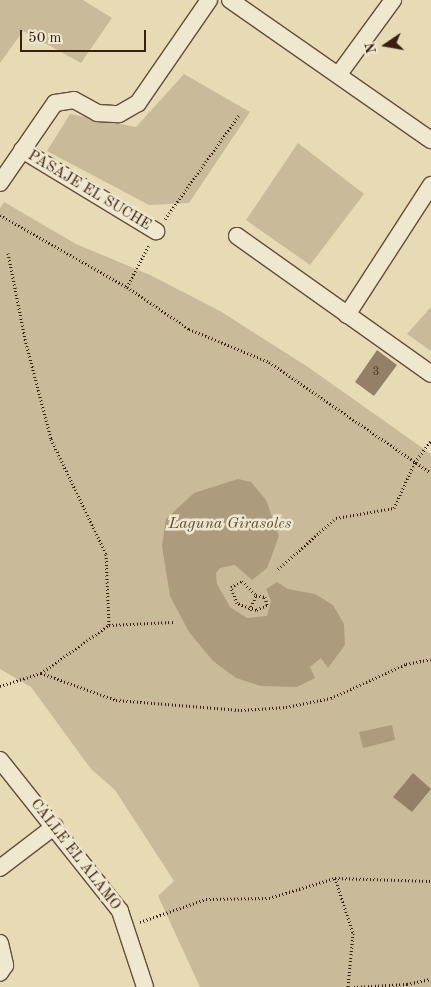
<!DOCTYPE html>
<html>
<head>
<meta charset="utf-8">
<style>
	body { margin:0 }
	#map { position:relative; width:431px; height:987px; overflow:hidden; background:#e6dbb5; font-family:"Old Standard TT",serif }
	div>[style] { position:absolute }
	.green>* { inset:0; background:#c9bb99 }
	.water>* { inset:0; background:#ac9b7d }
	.building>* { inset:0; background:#938066 }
	.path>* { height:3px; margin-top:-1.5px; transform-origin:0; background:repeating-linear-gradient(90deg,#3a1e11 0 1px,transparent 0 3.5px) }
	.roads { filter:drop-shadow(1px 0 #654d3a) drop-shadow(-1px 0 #654d3a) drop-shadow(0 1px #654d3a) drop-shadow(0 -1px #654d3a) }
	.minor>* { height:16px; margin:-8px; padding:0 8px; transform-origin:8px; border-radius:8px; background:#efe8cf }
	span { translate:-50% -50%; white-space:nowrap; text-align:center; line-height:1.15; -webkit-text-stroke:5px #efe8cf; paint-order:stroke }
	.number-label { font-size:12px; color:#503626 }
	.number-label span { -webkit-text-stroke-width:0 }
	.street-label { font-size:15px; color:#3a1e11 }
	.water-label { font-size:16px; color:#624a37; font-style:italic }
	.north { position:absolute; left:361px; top:20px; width:50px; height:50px; -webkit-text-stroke:4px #efe8cf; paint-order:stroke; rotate:258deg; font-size:14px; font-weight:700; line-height:20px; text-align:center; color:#3a1e11 }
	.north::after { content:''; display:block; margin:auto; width:18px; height:22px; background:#3a1e11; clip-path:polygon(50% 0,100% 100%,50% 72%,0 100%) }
	.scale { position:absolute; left:20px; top:30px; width:126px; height:22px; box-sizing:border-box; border:2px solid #3a1e11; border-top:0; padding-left:6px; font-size:15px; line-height:18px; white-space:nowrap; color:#3a1e11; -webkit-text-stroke:4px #efe8cf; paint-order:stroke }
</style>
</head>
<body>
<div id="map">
	<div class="green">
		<div style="clip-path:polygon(0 0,83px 0,112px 18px,81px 63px,23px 31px,0 63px)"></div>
		<div style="clip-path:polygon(184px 74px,250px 112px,189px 203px,149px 205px,47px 151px,70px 114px,136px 127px)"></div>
		<div style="clip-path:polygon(298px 143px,364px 194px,310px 265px,246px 220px)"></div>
		<div style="clip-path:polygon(4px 202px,76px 244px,150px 275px,220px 311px,308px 367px,431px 454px,431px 987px,200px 987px,158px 896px,174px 881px,115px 790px,91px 769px,31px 687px,0 669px,0 208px)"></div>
		<div style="clip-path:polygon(431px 307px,431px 351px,407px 334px)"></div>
	</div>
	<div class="water">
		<div style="clip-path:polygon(238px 479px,251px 482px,266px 500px,279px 536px,267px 568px,252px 580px,235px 565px,220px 568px,216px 573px,217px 584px,230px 607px,247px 618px,267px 616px,271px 601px,266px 589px,277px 582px,288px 589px,315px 594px,333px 605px,344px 624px,345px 645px,328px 668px,321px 658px,310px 667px,315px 678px,297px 687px,261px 686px,236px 678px,213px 661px,189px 632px,170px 596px,162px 546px,166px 519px,194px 493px)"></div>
		<div style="clip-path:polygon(392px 725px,395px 740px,363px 748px,359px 732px)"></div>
	</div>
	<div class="building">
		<div style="clip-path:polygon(377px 350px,397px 365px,374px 396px,355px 382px)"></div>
		<div style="clip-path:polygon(413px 773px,431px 789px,412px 812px,393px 797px)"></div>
	</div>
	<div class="path">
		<div style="left:0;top:215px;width:146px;rotate:29.6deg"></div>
		<div style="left:127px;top:287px;width:75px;rotate:34.1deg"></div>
		<div style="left:189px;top:329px;width:87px;rotate:22.4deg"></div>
		<div style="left:269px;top:362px;width:196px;rotate:34.4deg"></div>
		<div style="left:165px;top:219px;width:129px;rotate:-54.5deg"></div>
		<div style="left:8px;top:253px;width:88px;rotate:78.8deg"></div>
		<div style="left:25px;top:339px;width:103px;rotate:75.4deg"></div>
		<div style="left:51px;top:439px;width:127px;rotate:64.4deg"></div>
		<div style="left:106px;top:554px;width:71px;rotate:87.6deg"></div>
		<div style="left:127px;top:287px;width:47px;rotate:-62.4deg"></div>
		<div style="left:278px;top:569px;width:77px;rotate:-41.3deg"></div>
		<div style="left:336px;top:518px;width:59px;rotate:-9.8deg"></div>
		<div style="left:394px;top:508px;width:51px;rotate:-65.5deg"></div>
		<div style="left:415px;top:462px;width:26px;rotate:-53deg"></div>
		<div style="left:242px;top:581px;width:20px;rotate:45deg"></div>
		<div style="left:256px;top:595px;width:9px;rotate:13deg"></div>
		<div style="left:265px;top:597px;width:8px;rotate:76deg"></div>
		<div style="left:267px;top:605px;width:12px;rotate:156deg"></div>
		<div style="left:256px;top:610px;width:20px;rotate:-160deg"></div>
		<div style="left:237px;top:603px;width:17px;rotate:-111deg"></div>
		<div style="left:231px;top:587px;width:13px;rotate:-29deg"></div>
		<div style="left:250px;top:610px;width:16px;rotate:-68deg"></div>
		<div style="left:41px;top:673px;width:80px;rotate:19.8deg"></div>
		<div style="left:116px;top:700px;width:125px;rotate:4.6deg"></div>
		<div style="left:241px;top:710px;width:45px;rotate:-3.8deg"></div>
		<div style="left:286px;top:707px;width:46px;rotate:-11.3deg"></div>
		<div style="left:331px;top:698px;width:82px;rotate:-24.4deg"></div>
		<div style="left:406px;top:664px;width:25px;rotate:-11deg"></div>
		<div style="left:0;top:686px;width:43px;rotate:-17.6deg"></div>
		<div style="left:41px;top:673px;width:83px;rotate:-35.2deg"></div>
		<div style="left:109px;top:625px;width:64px;rotate:-2.7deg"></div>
		<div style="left:335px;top:878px;width:58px;rotate:71.9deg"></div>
		<div style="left:353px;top:933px;width:54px;rotate:95.3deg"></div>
		<div style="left:140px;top:922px;width:70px;rotate:-19.2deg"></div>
		<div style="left:206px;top:899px;width:63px;rotate:-0.9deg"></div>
		<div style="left:269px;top:898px;width:69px;rotate:-16.9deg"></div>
		<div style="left:335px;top:878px;width:96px;rotate:1.8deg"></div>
		<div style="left:354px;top:987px;width:53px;rotate:-3.2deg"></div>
		<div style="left:407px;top:984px;width:25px;rotate:-12deg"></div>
	</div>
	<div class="roads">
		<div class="minor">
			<div style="left:230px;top:0;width:245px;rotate:34.9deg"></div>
			<div style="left:339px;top:74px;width:92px;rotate:-53.9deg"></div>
			<div style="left:22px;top:150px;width:157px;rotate:31.2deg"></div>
			<div style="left:0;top:183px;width:97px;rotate:-55.5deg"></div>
			<div style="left:55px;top:103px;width:19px;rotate:-9deg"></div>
			<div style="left:74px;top:100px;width:26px;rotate:29deg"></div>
			<div style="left:97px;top:113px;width:22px;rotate:3deg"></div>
			<div style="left:119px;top:114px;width:22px;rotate:-30deg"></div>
			<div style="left:138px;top:103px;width:125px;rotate:-55.4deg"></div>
			<div style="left:237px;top:236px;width:238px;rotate:35.4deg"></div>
			<div style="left:347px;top:315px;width:155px;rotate:-57.1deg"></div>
			<div style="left:0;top:760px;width:193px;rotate:51.5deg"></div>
			<div style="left:120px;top:911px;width:80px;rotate:71.8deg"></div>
			<div style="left:0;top:868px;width:69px;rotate:-37.4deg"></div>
			<div style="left:0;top:943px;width:23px;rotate:77deg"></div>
			<div style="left:5px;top:965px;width:9px;rotate:122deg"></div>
		</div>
	</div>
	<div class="number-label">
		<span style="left:376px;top:373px">3</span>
	</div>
	<div class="street-label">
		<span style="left:89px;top:191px;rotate:31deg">PASAJE EL SUCHE</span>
		<span style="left:75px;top:855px;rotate:52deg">CALLE EL ALAMO</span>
	</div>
	<div class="water-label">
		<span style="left:230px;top:524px">Laguna Girasoles</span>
	</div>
	<div class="north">N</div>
	<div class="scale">50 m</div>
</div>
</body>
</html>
